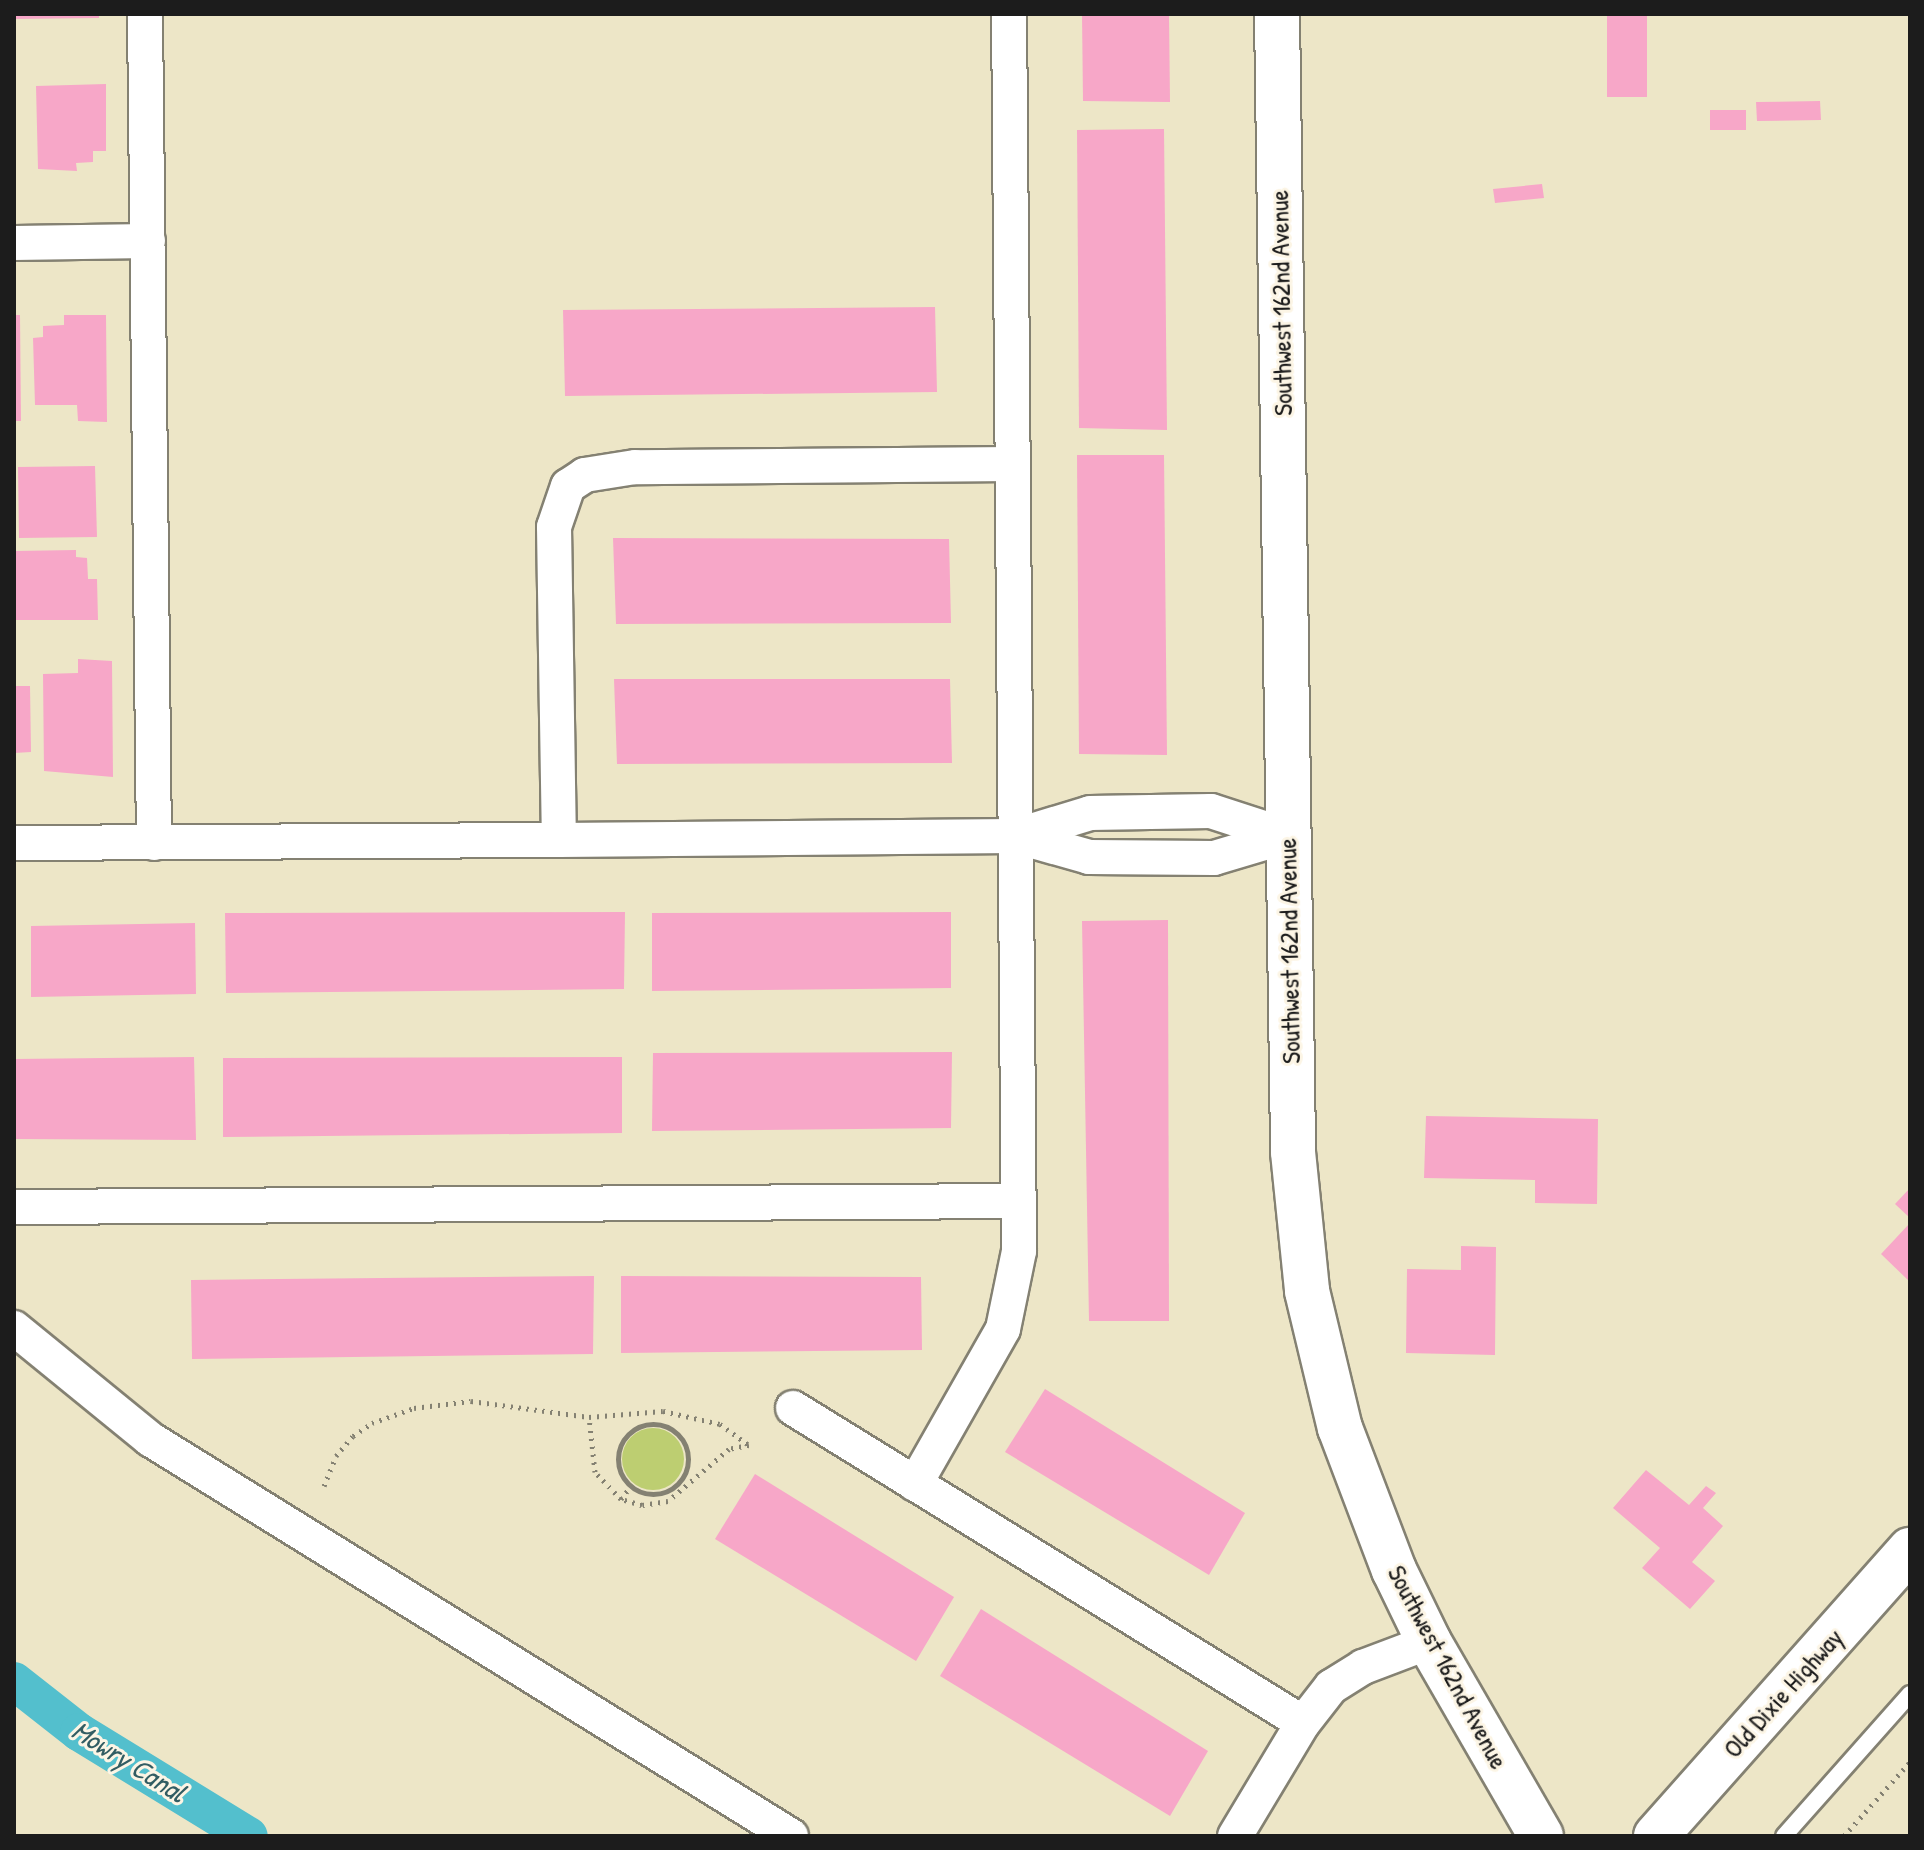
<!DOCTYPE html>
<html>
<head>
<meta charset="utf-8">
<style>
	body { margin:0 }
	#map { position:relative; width:1924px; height:1850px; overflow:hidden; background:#ede6c7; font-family:"Patrick Hand",sans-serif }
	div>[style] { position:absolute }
	.green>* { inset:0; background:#bdce71 }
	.round { border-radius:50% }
	.canal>* { height:38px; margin:-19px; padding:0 19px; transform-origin:19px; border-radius:19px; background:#53bfcd }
	.building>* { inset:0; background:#f7a7c8 }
	.path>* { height:5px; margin-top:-2.5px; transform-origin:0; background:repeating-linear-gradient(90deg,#848172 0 2px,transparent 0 8px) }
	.path>.ring { margin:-2.5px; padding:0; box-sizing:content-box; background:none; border:5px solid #848172; border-radius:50% }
	.roads { filter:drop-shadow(2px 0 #848172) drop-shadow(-2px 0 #848172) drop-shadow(0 2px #848172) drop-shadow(0 -2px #848172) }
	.lane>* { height:16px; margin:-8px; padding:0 8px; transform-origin:8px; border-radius:8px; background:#fff }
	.street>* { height:34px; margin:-17px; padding:0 17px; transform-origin:17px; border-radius:17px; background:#fff }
	.secondary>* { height:44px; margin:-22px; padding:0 22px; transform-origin:22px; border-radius:22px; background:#fff }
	span { translate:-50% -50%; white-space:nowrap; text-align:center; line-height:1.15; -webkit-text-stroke:6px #fcf5e5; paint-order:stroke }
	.street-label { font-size:26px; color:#1c1c1c }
	.water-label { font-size:28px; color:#325d63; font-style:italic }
	.frame { position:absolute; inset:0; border:16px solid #1c1c1c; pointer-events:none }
</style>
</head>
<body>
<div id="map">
	<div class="green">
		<div class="round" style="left:622px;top:1428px;width:62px;height:62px"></div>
	</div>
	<div class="canal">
		<div style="left:14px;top:1681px;width:83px;rotate:38.1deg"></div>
		<div style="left:79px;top:1732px;width:199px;rotate:31.5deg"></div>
	</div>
	<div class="building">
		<div style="clip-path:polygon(14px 14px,99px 14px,99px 18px,14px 19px)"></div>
		<div style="clip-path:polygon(1082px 14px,1169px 14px,1170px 102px,1083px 101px)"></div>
		<div style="clip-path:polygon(1607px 14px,1647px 14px,1647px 97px,1607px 97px)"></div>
		<div style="clip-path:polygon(106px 84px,106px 151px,93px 151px,93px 162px,76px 163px,77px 171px,38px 169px,36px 86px)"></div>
		<div style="clip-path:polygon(1820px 101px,1821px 120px,1757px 121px,1756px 102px)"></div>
		<div style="clip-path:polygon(1710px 110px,1746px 110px,1746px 130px,1710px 130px)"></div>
		<div style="clip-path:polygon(1164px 129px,1167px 430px,1079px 428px,1077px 130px)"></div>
		<div style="clip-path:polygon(1542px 184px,1544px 198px,1495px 203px,1493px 189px)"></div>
		<div style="clip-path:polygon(935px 307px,937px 392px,565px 396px,563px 310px)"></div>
		<div style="clip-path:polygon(14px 315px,20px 315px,21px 421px,14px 421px)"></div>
		<div style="clip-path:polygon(64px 315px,106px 315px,107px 422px,78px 421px,77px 405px,35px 405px,33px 338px,43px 337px,43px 326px,64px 325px)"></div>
		<div style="clip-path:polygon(1077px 455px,1164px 455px,1167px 755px,1079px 754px)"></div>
		<div style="clip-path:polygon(95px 466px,97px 537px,19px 538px,18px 467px)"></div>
		<div style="clip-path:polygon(613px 538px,949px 539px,951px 623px,616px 624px)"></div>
		<div style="clip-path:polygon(76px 550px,76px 557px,87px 558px,88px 579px,97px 579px,98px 620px,14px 620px,14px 551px)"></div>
		<div style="clip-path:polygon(78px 659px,112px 661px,113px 777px,44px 771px,43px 674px,78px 673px)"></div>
		<div style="clip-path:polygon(614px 679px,950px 679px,952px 763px,617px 764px)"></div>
		<div style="clip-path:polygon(14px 686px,30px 686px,31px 752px,14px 753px)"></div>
		<div style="clip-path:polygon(625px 912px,624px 989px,226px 993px,225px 913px)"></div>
		<div style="clip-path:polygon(951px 912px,951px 988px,652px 991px,652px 913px)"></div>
		<div style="clip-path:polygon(1168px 920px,1169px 1321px,1089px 1321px,1082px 921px)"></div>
		<div style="clip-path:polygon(195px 923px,196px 994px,31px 997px,31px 926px)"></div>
		<div style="clip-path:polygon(952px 1052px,951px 1128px,652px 1131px,653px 1053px)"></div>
		<div style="clip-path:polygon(194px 1057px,196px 1140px,14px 1139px,14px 1059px)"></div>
		<div style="clip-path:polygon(622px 1057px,622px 1133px,223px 1137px,223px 1058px)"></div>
		<div style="clip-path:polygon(1426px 1116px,1598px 1119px,1597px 1204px,1535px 1203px,1535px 1180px,1424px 1178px)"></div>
		<div style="clip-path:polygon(1910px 1188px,1910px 1218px,1895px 1204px)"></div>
		<div style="clip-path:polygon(1910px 1223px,1910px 1282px,1881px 1254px)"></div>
		<div style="clip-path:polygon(1461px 1246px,1496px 1247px,1495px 1355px,1406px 1353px,1407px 1269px,1461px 1270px)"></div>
		<div style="clip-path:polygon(594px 1276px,593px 1354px,192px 1359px,191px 1280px)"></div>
		<div style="clip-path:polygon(621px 1276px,921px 1277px,922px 1350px,621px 1353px)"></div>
		<div style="clip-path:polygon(1045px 1389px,1245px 1513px,1209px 1575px,1005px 1452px)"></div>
		<div style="clip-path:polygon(1646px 1470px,1689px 1505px,1706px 1486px,1716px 1493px,1703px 1508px,1723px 1526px,1692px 1562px,1715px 1581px,1690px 1609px,1642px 1568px,1660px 1548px,1613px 1508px)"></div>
		<div style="clip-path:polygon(755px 1474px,954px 1597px,916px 1661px,715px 1539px)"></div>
		<div style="clip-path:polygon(981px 1609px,1208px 1751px,1170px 1816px,940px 1676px)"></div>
	</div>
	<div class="path">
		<div style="left:663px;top:1411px;width:58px;rotate:12.8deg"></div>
		<div style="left:720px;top:1424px;width:36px;rotate:36deg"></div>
		<div style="left:749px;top:1445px;width:20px;rotate:169deg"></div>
		<div style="left:729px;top:1449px;width:80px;rotate:139.6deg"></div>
		<div style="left:668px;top:1501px;width:26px;rotate:171deg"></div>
		<div style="left:642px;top:1505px;width:22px;rotate:-164deg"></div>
		<div style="left:621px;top:1499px;width:37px;rotate:-134deg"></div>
		<div style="left:595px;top:1472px;width:55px;rotate:-96.2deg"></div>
		<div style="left:589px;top:1417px;width:74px;rotate:-4.6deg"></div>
		<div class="ring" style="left:618px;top:1424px;width:65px;height:65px"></div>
		<div style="left:324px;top:1486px;width:32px;rotate:-68deg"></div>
		<div style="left:336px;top:1456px;width:26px;rotate:-50deg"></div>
		<div style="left:353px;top:1436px;width:23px;rotate:-34deg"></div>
		<div style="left:372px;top:1423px;width:45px;rotate:-19.7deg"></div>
		<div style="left:414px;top:1408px;width:57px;rotate:-7deg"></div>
		<div style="left:471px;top:1401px;width:119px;rotate:7.7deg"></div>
		<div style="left:621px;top:1499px;width:16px;rotate:-52deg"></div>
		<div style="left:1844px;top:1836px;width:99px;rotate:-48.3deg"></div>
	</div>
	<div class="roads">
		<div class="lane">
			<div style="left:1784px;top:1836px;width:190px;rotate:-48.4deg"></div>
		</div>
		<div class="street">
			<div style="left:145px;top:14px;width:829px;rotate:89.38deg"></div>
			<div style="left:14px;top:243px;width:134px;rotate:-0.9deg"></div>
			<div style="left:1013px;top:464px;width:378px;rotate:179.5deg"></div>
			<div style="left:635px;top:467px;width:51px;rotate:170.9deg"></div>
			<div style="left:585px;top:475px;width:20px;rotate:147deg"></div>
			<div style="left:568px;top:486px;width:43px;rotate:108.9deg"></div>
			<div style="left:554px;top:527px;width:313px;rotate:89.1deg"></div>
			<div style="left:559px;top:840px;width:456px;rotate:-0.5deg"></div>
			<div style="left:1015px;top:836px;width:77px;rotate:15.8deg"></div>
			<div style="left:1089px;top:857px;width:125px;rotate:0.5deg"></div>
			<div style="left:1214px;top:858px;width:77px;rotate:-16.6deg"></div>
			<div style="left:1015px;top:836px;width:78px;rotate:-17deg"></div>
			<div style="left:1090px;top:813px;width:121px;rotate:-0.9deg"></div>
			<div style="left:1211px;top:811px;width:81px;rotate:18deg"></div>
			<div style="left:14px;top:843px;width:545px;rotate:-0.32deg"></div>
			<div style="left:14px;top:1207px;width:1005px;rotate:-0.34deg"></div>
			<div style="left:14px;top:1328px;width:176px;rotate:39.2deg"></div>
			<div style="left:150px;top:1439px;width:754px;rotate:31.77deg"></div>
			<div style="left:793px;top:1408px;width:599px;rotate:31.7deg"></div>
			<div style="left:915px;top:1484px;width:178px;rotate:-60.4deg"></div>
			<div style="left:1003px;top:1329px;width:80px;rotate:-78.4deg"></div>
			<div style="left:1019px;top:1251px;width:1237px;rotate:-90.46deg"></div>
			<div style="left:1235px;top:1836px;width:132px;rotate:-59deg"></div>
			<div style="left:1303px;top:1723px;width:46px;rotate:-52.1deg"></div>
			<div style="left:1331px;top:1687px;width:38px;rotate:-32deg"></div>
			<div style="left:1363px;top:1667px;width:71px;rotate:-20.7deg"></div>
		</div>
		<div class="secondary">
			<div style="left:1277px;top:14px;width:1138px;rotate:89.19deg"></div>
			<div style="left:1293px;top:1152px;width:140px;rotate:84.2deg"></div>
			<div style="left:1307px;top:1291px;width:141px;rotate:76.5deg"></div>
			<div style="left:1340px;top:1428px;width:152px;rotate:69.2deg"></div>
			<div style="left:1394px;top:1570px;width:80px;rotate:64.1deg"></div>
			<div style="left:1429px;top:1642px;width:224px;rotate:60deg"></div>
			<div style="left:1656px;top:1836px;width:383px;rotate:-48.4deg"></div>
		</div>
	</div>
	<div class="street-label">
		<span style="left:1281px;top:303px;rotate:-91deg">Southwest 162nd Avenue</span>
		<span style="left:1289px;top:951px;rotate:-91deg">Southwest 162nd Avenue</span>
		<span style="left:1448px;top:1667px;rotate:62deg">Southwest 162nd Avenue</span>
		<span style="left:1783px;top:1693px;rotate:-48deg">Old Dixie Highway</span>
	</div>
	<div class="water-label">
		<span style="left:129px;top:1761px;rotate:32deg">Mowry Canal</span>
	</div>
	<div class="frame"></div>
</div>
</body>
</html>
